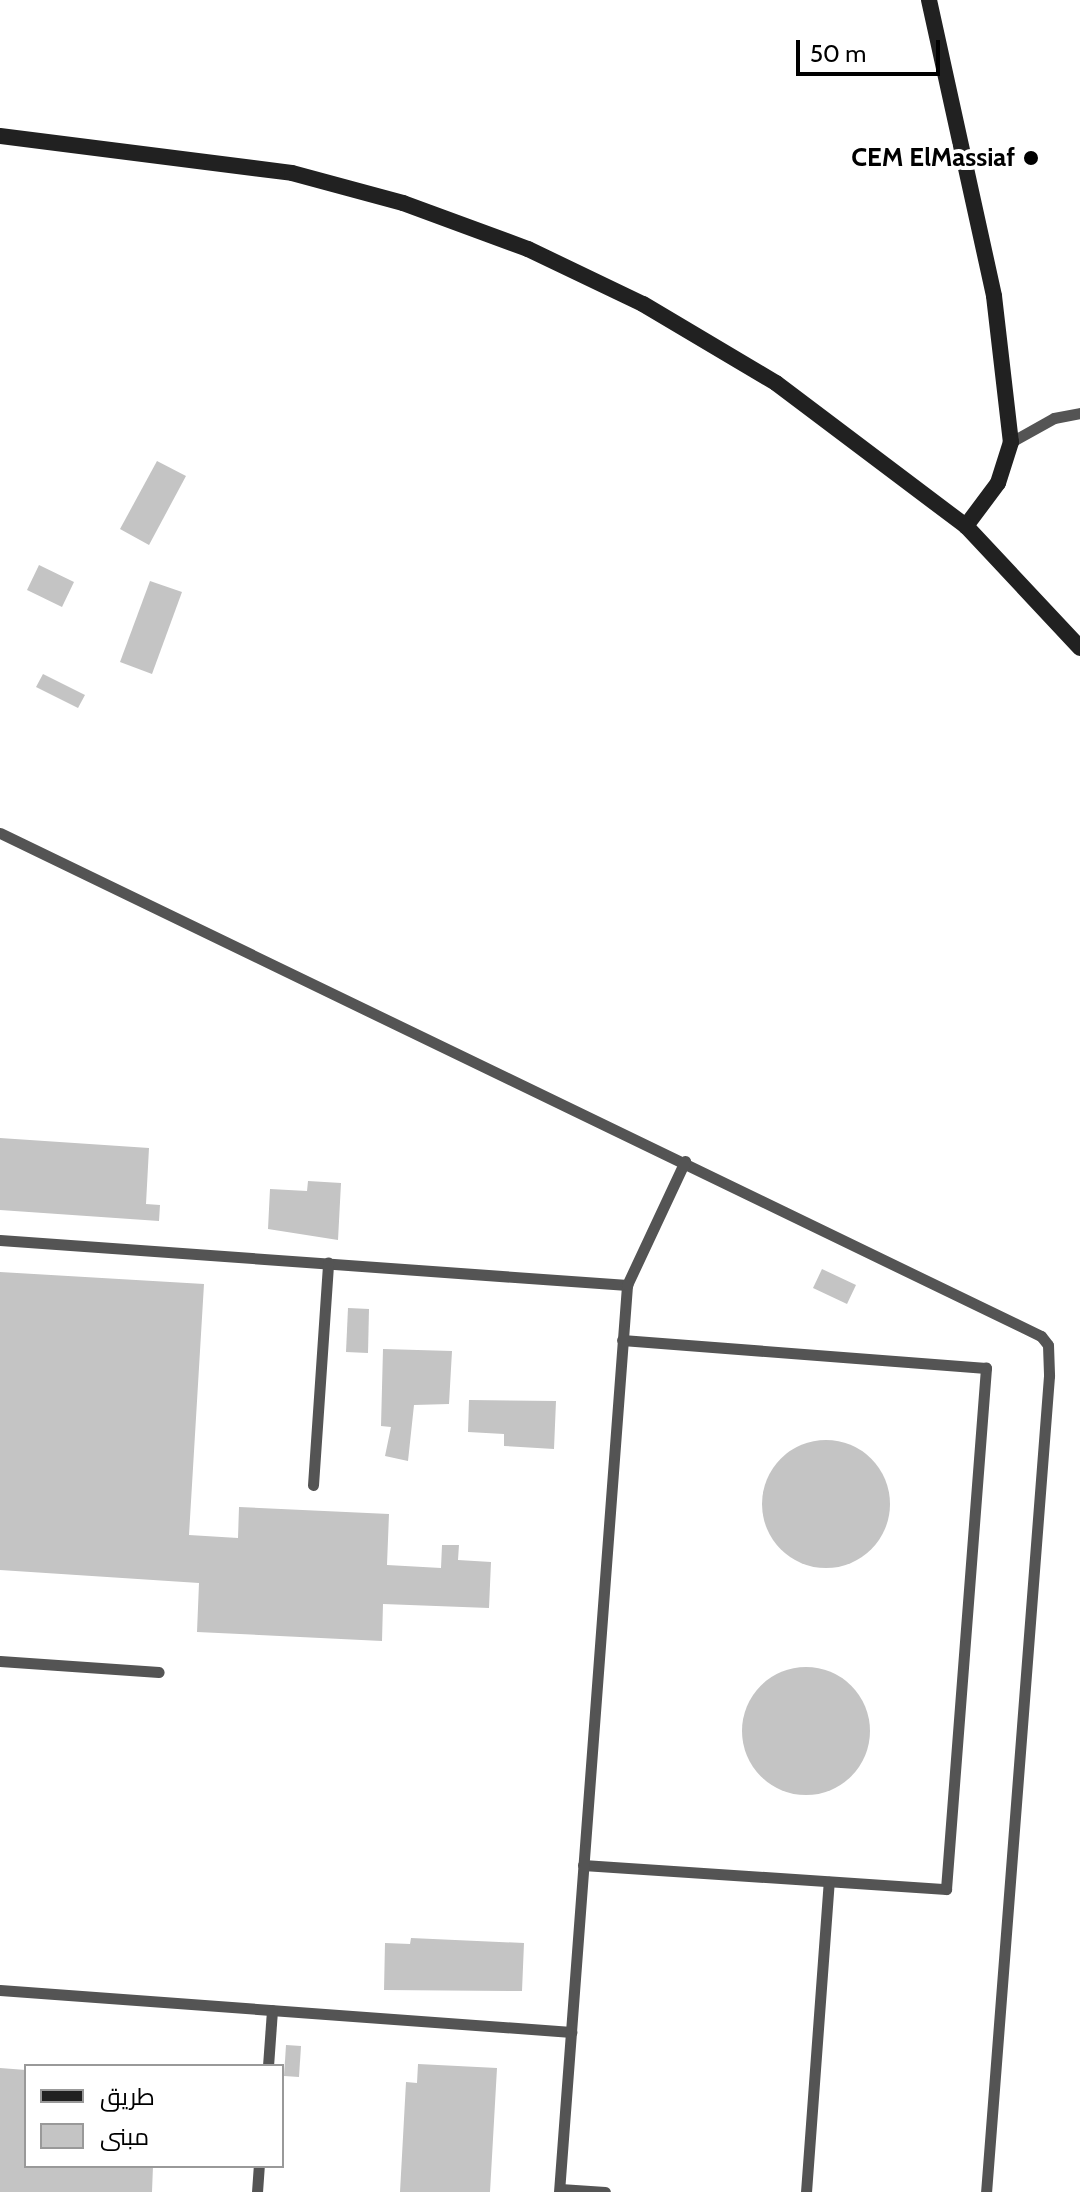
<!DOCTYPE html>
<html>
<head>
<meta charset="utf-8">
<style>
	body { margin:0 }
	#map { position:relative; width:1080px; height:2192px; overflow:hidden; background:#fff; font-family:Cabin,Cairo,sans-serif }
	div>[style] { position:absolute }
	.building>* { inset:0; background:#c4c4c4 }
	.round { border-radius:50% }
	.lane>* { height:11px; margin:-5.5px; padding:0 5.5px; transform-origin:5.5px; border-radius:5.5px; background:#545454 }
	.secondary>* { height:16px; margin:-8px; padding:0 8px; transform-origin:8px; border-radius:8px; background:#212121 }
	.dots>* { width:22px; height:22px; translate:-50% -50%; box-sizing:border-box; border:4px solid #fff; border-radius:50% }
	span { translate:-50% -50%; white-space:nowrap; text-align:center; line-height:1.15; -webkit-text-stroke:8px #fff; paint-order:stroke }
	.poi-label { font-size:26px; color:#000; font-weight:700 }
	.right { translate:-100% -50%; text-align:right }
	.legend { position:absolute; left:24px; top:2064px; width:260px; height:104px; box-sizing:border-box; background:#fff; border:2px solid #999; margin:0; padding:10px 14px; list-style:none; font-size:24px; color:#000 }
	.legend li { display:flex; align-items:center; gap:16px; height:40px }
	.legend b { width:40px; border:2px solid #999 }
	.scale { position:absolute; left:796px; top:40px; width:144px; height:36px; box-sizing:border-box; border:4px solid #000; border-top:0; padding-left:10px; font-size:24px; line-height:28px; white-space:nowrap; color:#000; -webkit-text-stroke:6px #fff; paint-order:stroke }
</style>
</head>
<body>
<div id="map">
	<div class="building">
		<div style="clip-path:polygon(157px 461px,186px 476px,149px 545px,120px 529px)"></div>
		<div style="clip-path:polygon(39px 565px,74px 582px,62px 607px,27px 590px)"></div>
		<div style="clip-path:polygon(150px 581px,182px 592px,152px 674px,120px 662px)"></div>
		<div style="clip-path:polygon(43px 674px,85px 695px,78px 708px,36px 687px)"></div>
		<div style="clip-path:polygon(0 1138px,149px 1148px,146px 1204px,160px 1205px,159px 1221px,0 1210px)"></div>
		<div style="clip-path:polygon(308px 1181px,341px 1183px,338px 1240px,268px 1229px,270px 1189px,307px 1191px)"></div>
		<div style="clip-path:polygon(822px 1269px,856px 1285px,847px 1304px,813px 1288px)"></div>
		<div style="clip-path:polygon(0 1272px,204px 1284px,189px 1535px,238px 1538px,239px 1507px,389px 1514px,387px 1565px,441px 1568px,442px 1545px,459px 1545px,458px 1560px,491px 1562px,489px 1608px,383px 1604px,382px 1641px,197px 1632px,199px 1583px,0 1570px)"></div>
		<div style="clip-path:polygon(348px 1308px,369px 1309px,368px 1353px,346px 1352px)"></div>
		<div style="clip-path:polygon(383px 1349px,452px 1351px,449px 1404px,414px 1405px,408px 1461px,385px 1456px,391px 1427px,381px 1426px)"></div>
		<div style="clip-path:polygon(469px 1400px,556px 1401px,554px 1449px,504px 1446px,504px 1434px,468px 1432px)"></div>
		<div class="round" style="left:762px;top:1440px;width:128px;height:128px"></div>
		<div class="round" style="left:742px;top:1667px;width:128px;height:128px"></div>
		<div style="clip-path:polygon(411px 1938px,524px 1943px,522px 1991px,384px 1990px,385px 1943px,410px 1944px)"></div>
		<div style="clip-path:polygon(286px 2045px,301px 2046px,299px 2077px,284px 2076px)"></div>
		<div style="clip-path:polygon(418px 2064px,497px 2068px,490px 2192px,400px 2192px,406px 2082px,417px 2083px)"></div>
		<div style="clip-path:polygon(0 2068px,26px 2070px,26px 2166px,153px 2166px,152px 2192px,0 2192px)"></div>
	</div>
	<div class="lane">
		<div style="left:1011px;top:442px;width:49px;rotate:-29.2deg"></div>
		<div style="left:1054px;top:418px;width:26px;rotate:-11deg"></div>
		<div style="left:0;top:833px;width:1156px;rotate:25.79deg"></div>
		<div style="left:1041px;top:1336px;width:11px;rotate:52deg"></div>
		<div style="left:1048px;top:1345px;width:31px;rotate:88deg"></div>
		<div style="left:1049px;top:1376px;width:818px;rotate:94.41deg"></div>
		<div style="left:0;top:1240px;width:629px;rotate:4.11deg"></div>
		<div style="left:313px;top:1485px;width:223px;rotate:-86.1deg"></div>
		<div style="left:0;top:1661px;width:159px;rotate:4deg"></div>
		<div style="left:583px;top:1865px;width:364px;rotate:3.8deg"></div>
		<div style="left:946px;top:1889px;width:523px;rotate:-85.61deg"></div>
		<div style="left:986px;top:1368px;width:365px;rotate:-175.6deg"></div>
		<div style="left:0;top:1990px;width:573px;rotate:4.21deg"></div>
		<div style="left:268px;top:2066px;width:56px;rotate:-85.9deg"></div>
		<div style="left:560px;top:2189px;width:45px;rotate:3.8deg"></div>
		<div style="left:257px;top:2192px;width:26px;rotate:-86deg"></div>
		<div style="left:559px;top:2192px;width:910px;rotate:-85.71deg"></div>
		<div style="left:627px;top:1285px;width:137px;rotate:-64.9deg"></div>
		<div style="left:806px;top:2192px;width:311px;rotate:-85.8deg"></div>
	</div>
	<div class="secondary">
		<div style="left:929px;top:0;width:303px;rotate:77.6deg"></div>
		<div style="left:994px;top:296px;width:147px;rotate:83.4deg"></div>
		<div style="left:1011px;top:442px;width:43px;rotate:107.6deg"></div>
		<div style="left:998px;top:483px;width:54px;rotate:126.7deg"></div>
		<div style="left:0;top:136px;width:294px;rotate:7.2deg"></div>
		<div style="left:292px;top:173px;width:115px;rotate:15.1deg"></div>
		<div style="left:403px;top:203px;width:133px;rotate:20.2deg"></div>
		<div style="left:528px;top:249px;width:127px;rotate:25.6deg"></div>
		<div style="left:643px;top:304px;width:155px;rotate:30.7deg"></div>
		<div style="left:776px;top:383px;width:238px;rotate:37deg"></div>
		<div style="left:966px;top:526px;width:167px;rotate:46.9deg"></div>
	</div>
	<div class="dots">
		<div style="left:1031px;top:158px;background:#000"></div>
	</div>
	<div class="poi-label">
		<span class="right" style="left:1015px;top:158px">CEM ElMassiaf</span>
	</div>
	<ul class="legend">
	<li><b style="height:10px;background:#212121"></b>طريق</li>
	<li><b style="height:22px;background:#c4c4c4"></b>مبنى</li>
	</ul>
	<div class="scale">50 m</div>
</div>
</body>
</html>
